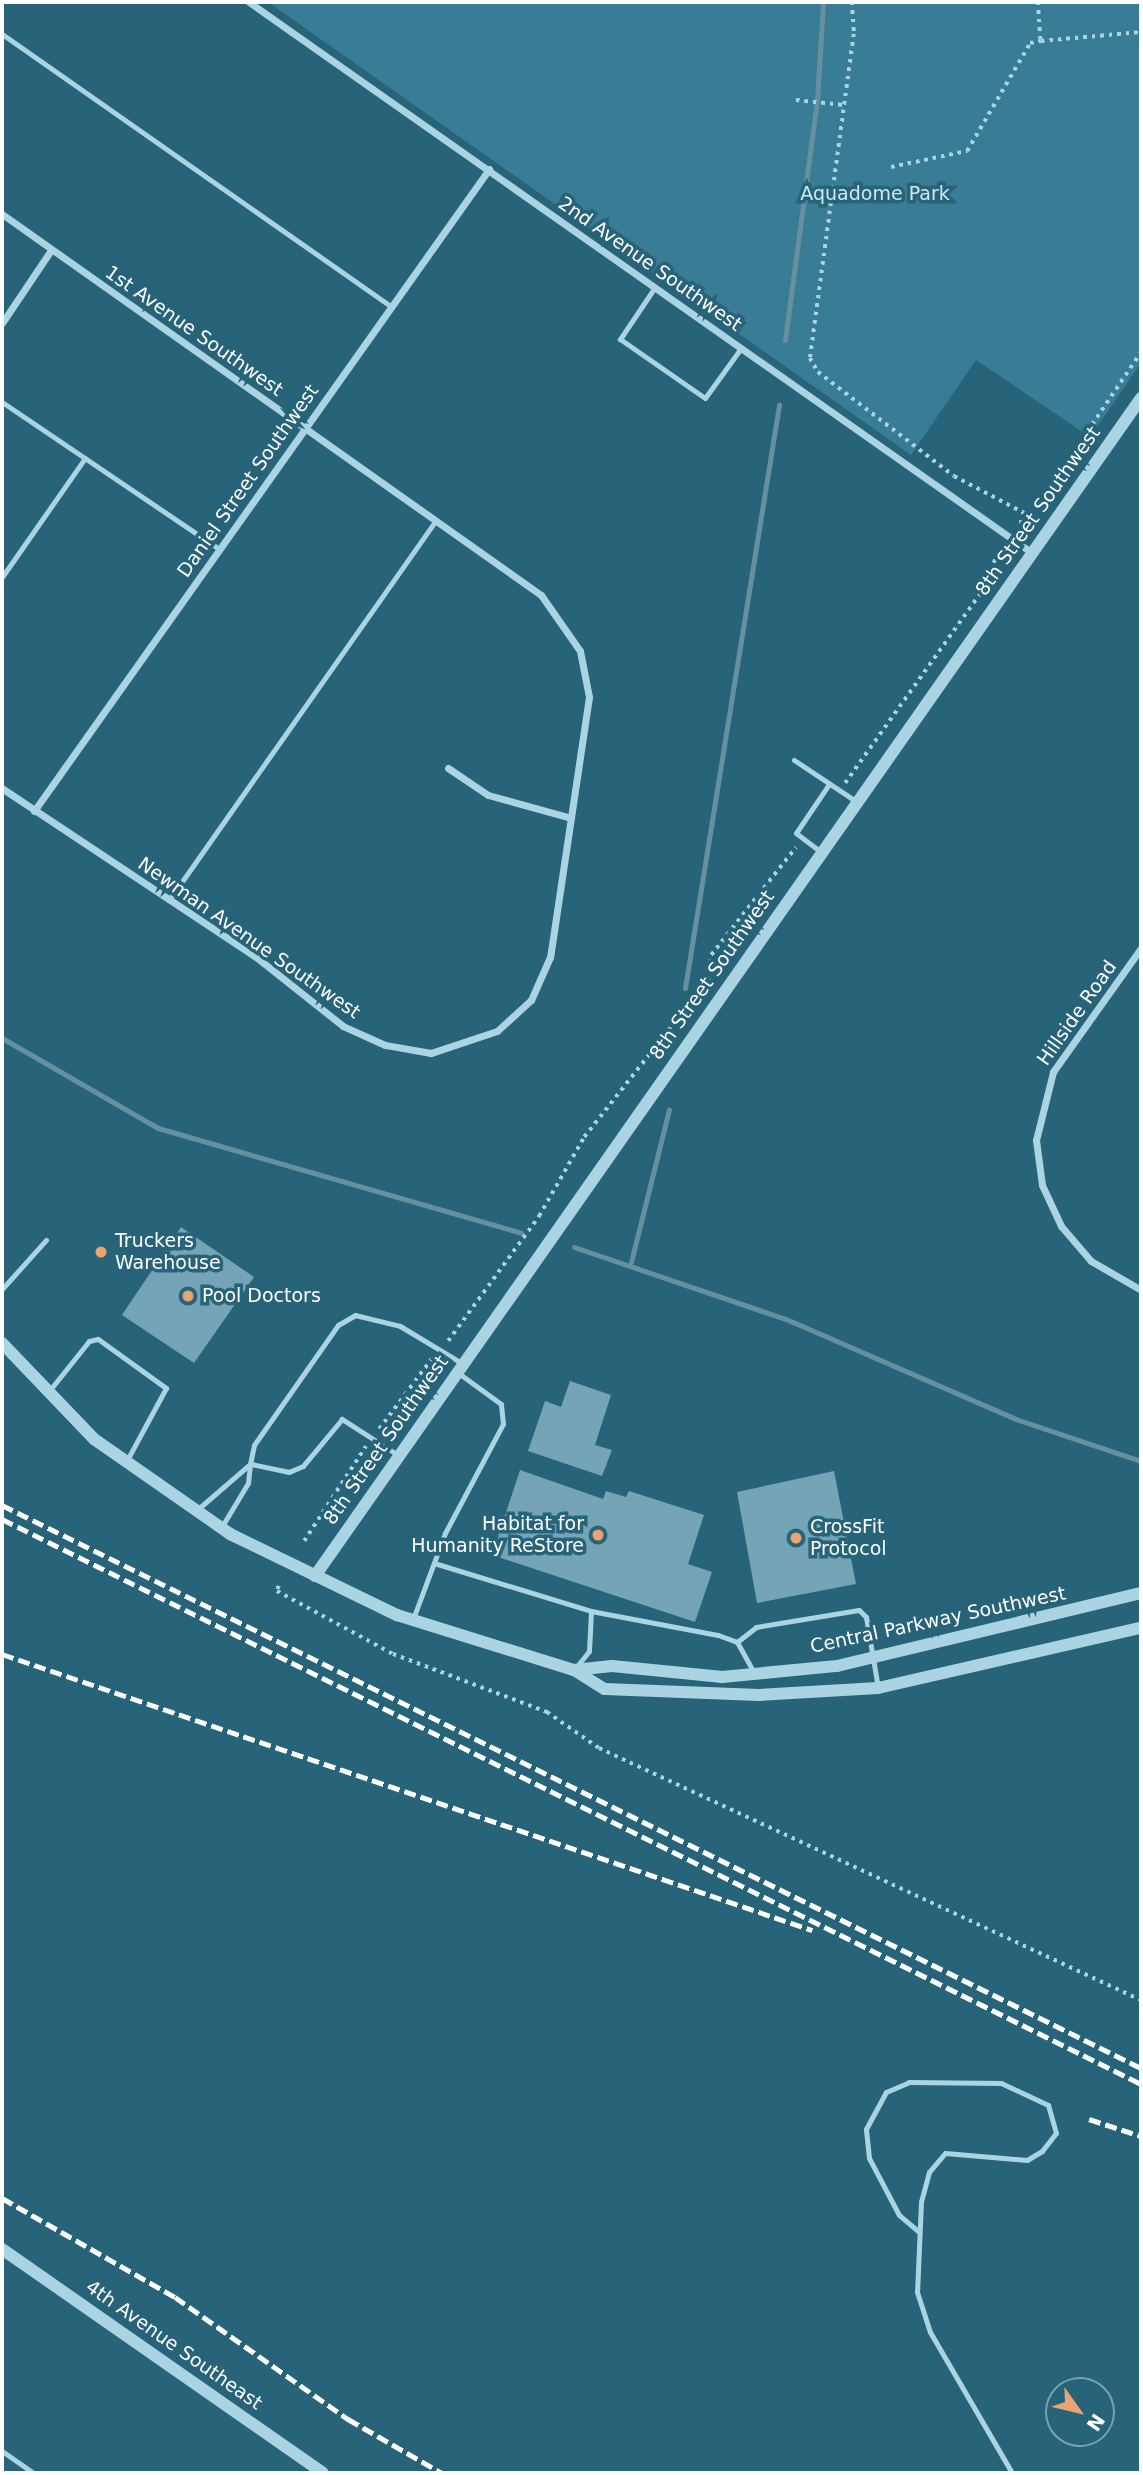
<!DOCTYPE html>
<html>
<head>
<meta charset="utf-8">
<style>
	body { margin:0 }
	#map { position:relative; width:1143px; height:2475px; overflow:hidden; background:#276379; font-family:"DejaVu Sans",sans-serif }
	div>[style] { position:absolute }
	.green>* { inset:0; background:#387d95 }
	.stream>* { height:5px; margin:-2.5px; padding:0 2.5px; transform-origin:2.5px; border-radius:2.5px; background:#6690a0 }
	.building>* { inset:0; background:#74a4b6 }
	.path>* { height:3.5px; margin-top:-1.75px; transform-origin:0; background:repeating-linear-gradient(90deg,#abd4e3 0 3.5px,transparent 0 8.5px) }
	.service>* { height:5px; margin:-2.5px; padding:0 2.5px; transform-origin:2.5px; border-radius:2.5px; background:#abd4e3 }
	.minor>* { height:7px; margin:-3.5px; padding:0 3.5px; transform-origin:3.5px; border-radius:3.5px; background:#abd4e3 }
	.tertiary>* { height:12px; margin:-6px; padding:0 6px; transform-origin:6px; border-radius:6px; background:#abd4e3 }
	.rail>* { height:5px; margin-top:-2.5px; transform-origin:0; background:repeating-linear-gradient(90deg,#fff 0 12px,transparent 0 17px) }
	.dots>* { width:19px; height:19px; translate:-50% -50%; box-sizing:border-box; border:4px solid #276379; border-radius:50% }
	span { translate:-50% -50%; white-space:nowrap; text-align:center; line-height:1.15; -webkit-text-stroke:7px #276379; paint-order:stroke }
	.park-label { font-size:19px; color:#cde9f3 }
	.street-label { font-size:19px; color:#fff }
	.poi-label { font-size:19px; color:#fff }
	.left { translate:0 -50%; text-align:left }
	.right { translate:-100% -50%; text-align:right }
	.frame { position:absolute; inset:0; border:4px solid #fff; pointer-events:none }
	.north { position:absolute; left:1045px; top:2377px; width:70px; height:70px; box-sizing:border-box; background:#276379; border:2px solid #7da1af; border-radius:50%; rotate:124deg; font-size:19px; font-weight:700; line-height:28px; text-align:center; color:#fff }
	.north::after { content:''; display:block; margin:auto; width:24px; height:32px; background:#eba471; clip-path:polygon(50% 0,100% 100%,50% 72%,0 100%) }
</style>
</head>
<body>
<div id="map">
	<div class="green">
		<div style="clip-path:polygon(268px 2px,1141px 2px,1141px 363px,1090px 437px,976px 360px,911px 455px)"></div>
	</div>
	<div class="stream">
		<div style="left:785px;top:340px;width:241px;rotate:-82.4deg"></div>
		<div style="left:817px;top:101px;width:99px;rotate:-86.5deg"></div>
		<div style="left:685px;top:988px;width:591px;rotate:-80.84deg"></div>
		<div style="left:2px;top:1038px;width:180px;rotate:30deg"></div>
		<div style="left:158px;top:1128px;width:378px;rotate:16.1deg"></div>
		<div style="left:574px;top:1247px;width:224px;rotate:18.8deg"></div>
		<div style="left:786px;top:1319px;width:251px;rotate:23.5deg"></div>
		<div style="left:1016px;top:1419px;width:132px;rotate:18.6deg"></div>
		<div style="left:631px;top:1262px;width:157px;rotate:-76deg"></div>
	</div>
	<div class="building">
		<div style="clip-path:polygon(181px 1227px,254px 1277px,194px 1363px,122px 1315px)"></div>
		<div style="clip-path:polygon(570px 1381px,611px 1395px,595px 1445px,612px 1450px,602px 1476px,528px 1451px,545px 1401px,561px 1407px)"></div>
		<div style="clip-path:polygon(520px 1470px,603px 1499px,606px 1491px,626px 1497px,629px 1491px,704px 1515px,688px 1564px,712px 1572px,695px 1622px,492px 1555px)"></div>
		<div style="clip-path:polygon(834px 1471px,856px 1584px,757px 1603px,737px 1492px)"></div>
	</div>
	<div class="path">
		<div style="left:852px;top:2px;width:32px;rotate:86deg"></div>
		<div style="left:854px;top:34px;width:327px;rotate:97.7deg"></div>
		<div style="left:810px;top:358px;width:16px;rotate:60deg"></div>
		<div style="left:818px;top:372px;width:171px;rotate:37.4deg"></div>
		<div style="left:954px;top:476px;width:86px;rotate:27.8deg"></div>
		<div style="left:1030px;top:516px;width:198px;rotate:-55.9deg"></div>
		<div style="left:1038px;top:2px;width:39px;rotate:86deg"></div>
		<div style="left:1041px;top:41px;width:100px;rotate:-5.1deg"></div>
		<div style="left:796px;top:100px;width:48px;rotate:5.9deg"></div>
		<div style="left:891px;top:167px;width:78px;rotate:-11.9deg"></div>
		<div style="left:967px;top:151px;width:125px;rotate:-59.7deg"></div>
		<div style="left:1030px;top:43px;width:11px;rotate:-10deg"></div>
		<div style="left:1021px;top:524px;width:8px;rotate:-90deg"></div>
		<div style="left:845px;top:783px;width:241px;rotate:-54.5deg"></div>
		<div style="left:985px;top:587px;width:41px;rotate:-70.3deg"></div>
		<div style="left:448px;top:1341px;width:155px;rotate:-53.9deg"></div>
		<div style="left:539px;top:1216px;width:91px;rotate:-60.3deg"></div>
		<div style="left:584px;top:1137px;width:200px;rotate:-51.7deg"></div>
		<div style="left:708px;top:980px;width:25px;rotate:-83deg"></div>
		<div style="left:711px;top:955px;width:137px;rotate:-51.8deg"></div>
		<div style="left:379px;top:1429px;width:90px;rotate:-53.1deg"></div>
		<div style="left:304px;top:1541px;width:113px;rotate:-56.9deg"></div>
		<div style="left:279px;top:1586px;width:5px;rotate:112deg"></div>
		<div style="left:277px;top:1591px;width:132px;rotate:28.5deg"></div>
		<div style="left:393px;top:1654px;width:165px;rotate:20.6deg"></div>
		<div style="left:547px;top:1712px;width:63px;rotate:34.7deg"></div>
		<div style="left:599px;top:1748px;width:598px;rotate:24.94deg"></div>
	</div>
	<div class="service">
		<div style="left:2px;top:34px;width:475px;rotate:35deg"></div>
		<div style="left:655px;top:287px;width:63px;rotate:123.9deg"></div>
		<div style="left:620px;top:339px;width:103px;rotate:34.8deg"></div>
		<div style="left:705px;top:398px;width:62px;rotate:-54.2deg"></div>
		<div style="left:2px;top:402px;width:262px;rotate:34.1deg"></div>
		<div style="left:2px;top:577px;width:145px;rotate:-55.1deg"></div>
		<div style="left:794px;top:760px;width:76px;rotate:33.7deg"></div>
		<div style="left:821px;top:852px;width:31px;rotate:-143deg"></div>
		<div style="left:796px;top:833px;width:59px;rotate:-56deg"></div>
		<div style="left:169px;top:900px;width:464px;rotate:-54.9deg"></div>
		<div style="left:2px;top:1289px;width:66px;rotate:-48.1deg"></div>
		<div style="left:49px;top:1391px;width:64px;rotate:-51.3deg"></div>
		<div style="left:89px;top:1341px;width:9px;rotate:-13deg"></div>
		<div style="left:98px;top:1339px;width:84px;rotate:35.8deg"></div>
		<div style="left:166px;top:1388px;width:84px;rotate:118.4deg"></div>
		<div style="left:398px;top:1455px;width:67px;rotate:-147.3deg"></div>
		<div style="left:342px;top:1419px;width:61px;rotate:129.7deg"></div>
		<div style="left:303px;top:1466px;width:15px;rotate:157deg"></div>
		<div style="left:289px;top:1472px;width:40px;rotate:-168deg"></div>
		<div style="left:250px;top:1464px;width:19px;rotate:-78deg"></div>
		<div style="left:254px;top:1445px;width:146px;rotate:-55deg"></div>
		<div style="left:338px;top:1325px;width:20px;rotate:-30deg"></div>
		<div style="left:355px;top:1315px;width:46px;rotate:13.7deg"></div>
		<div style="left:400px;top:1326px;width:74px;rotate:31.1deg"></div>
		<div style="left:198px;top:1509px;width:69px;rotate:-40.9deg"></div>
		<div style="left:250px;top:1464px;width:19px;rotate:96deg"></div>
		<div style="left:248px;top:1483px;width:52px;rotate:121deg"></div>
		<div style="left:434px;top:1563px;width:164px;rotate:17deg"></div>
		<div style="left:591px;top:1611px;width:129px;rotate:10.7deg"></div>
		<div style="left:718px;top:1635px;width:20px;rotate:20deg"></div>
		<div style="left:737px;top:1642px;width:37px;rotate:61deg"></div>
		<div style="left:413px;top:1619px;width:92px;rotate:-69.6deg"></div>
		<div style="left:445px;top:1533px;width:123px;rotate:-62deg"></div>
		<div style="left:503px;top:1424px;width:20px;rotate:-96deg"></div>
		<div style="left:501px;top:1404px;width:54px;rotate:-144deg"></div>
		<div style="left:737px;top:1642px;width:24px;rotate:-38deg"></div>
		<div style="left:756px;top:1627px;width:104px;rotate:-9.4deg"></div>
		<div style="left:859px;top:1610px;width:10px;rotate:45deg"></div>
		<div style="left:866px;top:1617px;width:72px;rotate:80.4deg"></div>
		<div style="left:577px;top:1666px;width:19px;rotate:-51deg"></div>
		<div style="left:589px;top:1651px;width:40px;rotate:-87.1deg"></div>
		<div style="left:918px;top:2231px;width:25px;rotate:-140deg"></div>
		<div style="left:899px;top:2215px;width:64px;rotate:-117.8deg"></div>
		<div style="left:869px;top:2158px;width:29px;rotate:-96deg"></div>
		<div style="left:866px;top:2129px;width:42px;rotate:-61.6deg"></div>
		<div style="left:886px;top:2092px;width:25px;rotate:-23deg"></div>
		<div style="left:909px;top:2082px;width:92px;rotate:0.6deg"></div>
		<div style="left:1001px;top:2083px;width:52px;rotate:25.1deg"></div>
		<div style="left:1048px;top:2105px;width:29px;rotate:74deg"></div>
		<div style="left:1056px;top:2133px;width:23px;rotate:128deg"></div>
		<div style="left:1042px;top:2151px;width:17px;rotate:149deg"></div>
		<div style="left:1027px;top:2160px;width:82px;rotate:-175.1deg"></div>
		<div style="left:945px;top:2153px;width:25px;rotate:130deg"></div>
		<div style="left:929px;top:2172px;width:31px;rotate:105deg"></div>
		<div style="left:921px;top:2202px;width:90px;rotate:92.5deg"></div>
		<div style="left:917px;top:2292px;width:42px;rotate:72deg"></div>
		<div style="left:930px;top:2332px;width:163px;rotate:59.8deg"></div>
		<div style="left:2px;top:2451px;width:38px;rotate:35deg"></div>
	</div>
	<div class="minor">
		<div style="left:249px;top:2px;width:957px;rotate:35.13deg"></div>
		<div style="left:2px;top:214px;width:660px;rotate:35.26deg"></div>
		<div style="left:541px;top:595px;width:68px;rotate:55.1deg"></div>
		<div style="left:580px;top:651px;width:47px;rotate:78.9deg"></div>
		<div style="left:589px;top:697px;width:263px;rotate:98.5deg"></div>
		<div style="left:550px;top:957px;width:47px;rotate:113.8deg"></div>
		<div style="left:531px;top:1000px;width:46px;rotate:137.6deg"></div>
		<div style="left:497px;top:1031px;width:70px;rotate:161.6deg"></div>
		<div style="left:431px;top:1053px;width:47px;rotate:-170.1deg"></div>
		<div style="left:385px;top:1045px;width:46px;rotate:-155.7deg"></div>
		<div style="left:343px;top:1026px;width:111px;rotate:-141.6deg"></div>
		<div style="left:256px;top:957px;width:305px;rotate:-146.4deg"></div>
		<div style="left:2px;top:323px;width:88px;rotate:-56.1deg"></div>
		<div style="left:448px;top:768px;width:48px;rotate:34deg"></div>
		<div style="left:488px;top:795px;width:86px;rotate:15.5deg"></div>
		<div style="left:34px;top:811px;width:787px;rotate:-54.67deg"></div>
		<div style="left:1141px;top:948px;width:152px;rotate:125.4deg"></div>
		<div style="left:1053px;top:1072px;width:70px;rotate:104deg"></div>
		<div style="left:1036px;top:1140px;width:45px;rotate:82.4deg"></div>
		<div style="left:1042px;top:1185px;width:45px;rotate:65.1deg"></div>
		<div style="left:1061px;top:1226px;width:46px;rotate:49.4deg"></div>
		<div style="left:1091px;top:1261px;width:58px;rotate:30.1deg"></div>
	</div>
	<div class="tertiary">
		<div style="left:2px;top:1343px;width:133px;rotate:46.2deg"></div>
		<div style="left:94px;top:1439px;width:166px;rotate:34.9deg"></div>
		<div style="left:230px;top:1534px;width:186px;rotate:25.9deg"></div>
		<div style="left:397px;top:1615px;width:185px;rotate:17.3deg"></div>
		<div style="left:574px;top:1670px;width:36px;rotate:32deg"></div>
		<div style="left:605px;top:1689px;width:154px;rotate:2.2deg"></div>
		<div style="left:759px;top:1695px;width:119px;rotate:-3.4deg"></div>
		<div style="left:878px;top:1688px;width:270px;rotate:-12.9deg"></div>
		<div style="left:315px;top:1576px;width:1439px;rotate:-54.96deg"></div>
		<div style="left:574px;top:1670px;width:38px;rotate:-6deg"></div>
		<div style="left:612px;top:1666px;width:111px;rotate:5.7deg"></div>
		<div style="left:722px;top:1677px;width:116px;rotate:-5.5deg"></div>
		<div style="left:837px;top:1666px;width:313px;rotate:-13.5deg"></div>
		<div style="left:2px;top:2249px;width:391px;rotate:34.9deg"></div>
	</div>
	<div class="rail">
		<div style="left:2px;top:1505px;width:1271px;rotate:26.3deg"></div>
		<div style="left:2px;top:1519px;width:1271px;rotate:26.38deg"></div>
		<div style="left:2px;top:1654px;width:856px;rotate:18.82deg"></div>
		<div style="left:1089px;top:2119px;width:55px;rotate:18.1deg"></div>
		<div style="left:2px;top:2198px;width:199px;rotate:29.8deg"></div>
		<div style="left:175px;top:2297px;width:212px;rotate:35.2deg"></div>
		<div style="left:348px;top:2419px;width:108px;rotate:29.9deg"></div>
	</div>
	<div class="dots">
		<div style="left:101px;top:1252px;background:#eba471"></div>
		<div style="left:188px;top:1296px;background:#eba471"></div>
		<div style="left:598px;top:1535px;background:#eba471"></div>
		<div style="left:796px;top:1538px;background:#eba471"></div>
	</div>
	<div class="park-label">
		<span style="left:875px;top:194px">Aquadome Park</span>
	</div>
	<div class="street-label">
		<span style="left:650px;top:264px;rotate:35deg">2nd Avenue Southwest</span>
		<span style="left:194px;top:331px;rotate:35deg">1st Avenue Southwest</span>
		<span style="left:248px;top:481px;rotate:-55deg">Daniel Street Southwest</span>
		<span style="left:1038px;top:511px;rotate:-55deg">8th Street Southwest</span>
		<span style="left:249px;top:938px;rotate:35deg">Newman Avenue Southwest</span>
		<span style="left:712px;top:975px;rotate:-55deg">8th Street Southwest</span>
		<span style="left:1077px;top:1013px;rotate:-55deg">Hillside Road</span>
		<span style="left:386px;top:1440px;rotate:-55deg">8th Street Southwest</span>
		<span style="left:938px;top:1620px;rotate:-12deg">Central Parkway Southwest</span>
		<span style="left:174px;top:2345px;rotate:35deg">4th Avenue Southeast</span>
	</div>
	<div class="poi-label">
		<span class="left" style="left:115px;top:1252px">Truckers<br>Warehouse</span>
		<span class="left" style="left:202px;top:1296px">Pool Doctors</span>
		<span class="right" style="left:584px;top:1535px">Habitat for<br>Humanity ReStore</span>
		<span class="left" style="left:810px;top:1538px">CrossFit<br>Protocol</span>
	</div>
	<div class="frame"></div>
	<div class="north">N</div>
</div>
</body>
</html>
